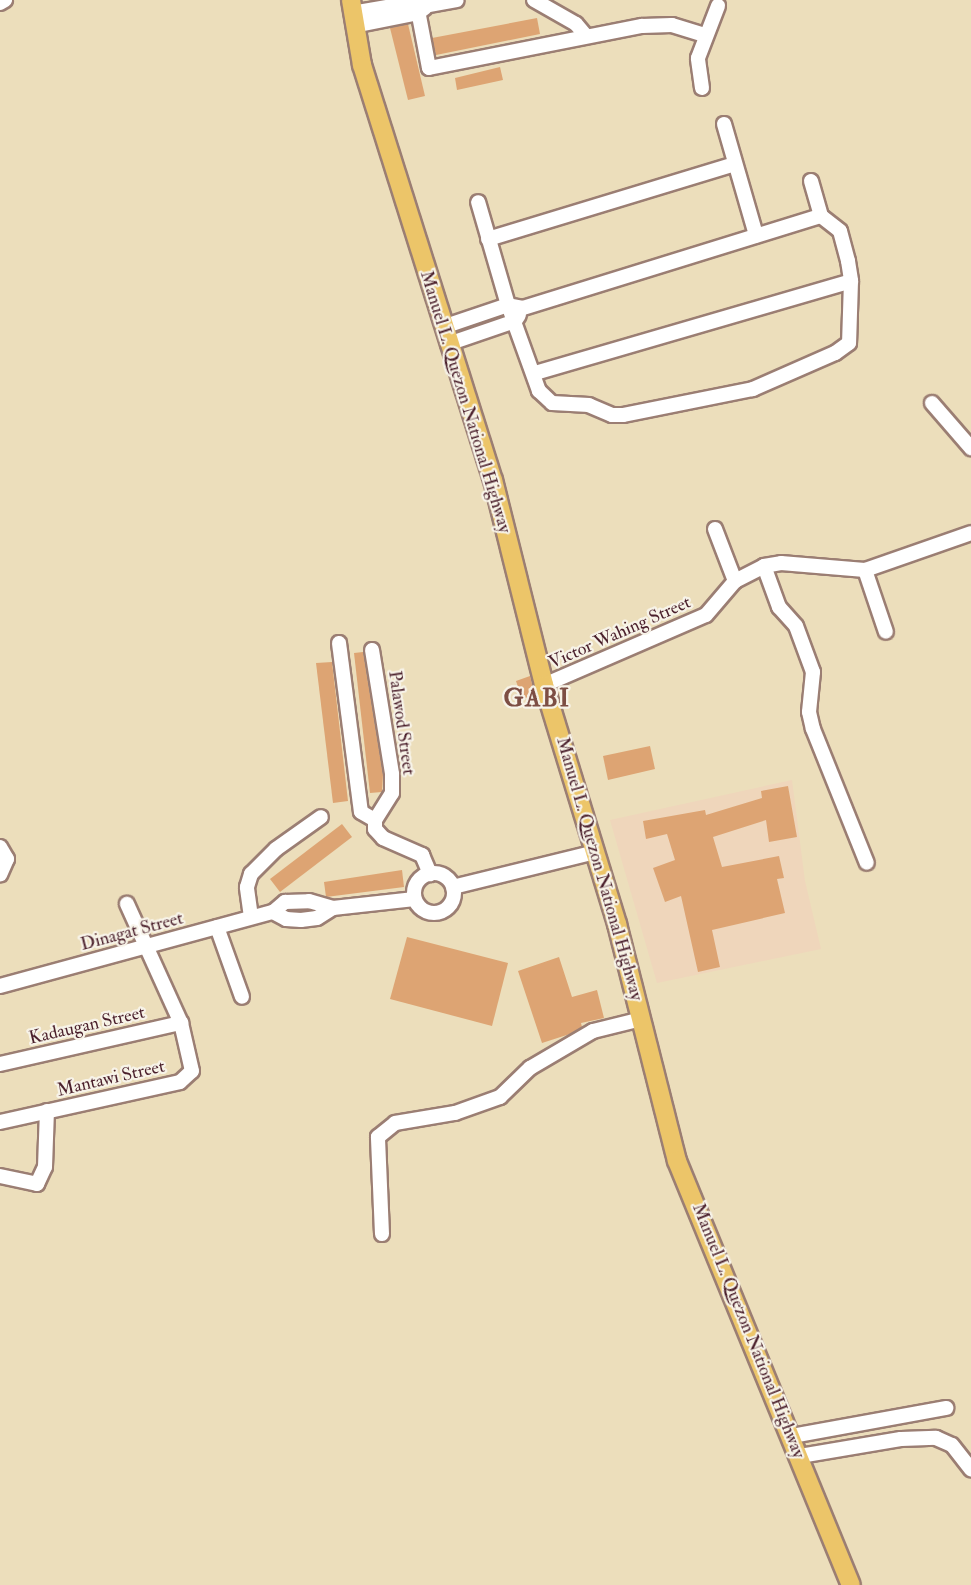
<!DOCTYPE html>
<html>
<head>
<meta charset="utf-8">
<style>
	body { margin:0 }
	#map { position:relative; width:971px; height:1585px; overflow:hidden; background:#ecdebb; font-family:"IM FELL Double Pica",serif }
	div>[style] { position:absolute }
	.built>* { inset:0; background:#efd6bb }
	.building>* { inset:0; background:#dda473 }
	.roads { filter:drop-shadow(2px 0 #9b7e73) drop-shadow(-2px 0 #9b7e73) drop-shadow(0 2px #9b7e73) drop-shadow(0 -2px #9b7e73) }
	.minor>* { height:14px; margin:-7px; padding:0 7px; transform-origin:7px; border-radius:7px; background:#fff }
	.minor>.ring { margin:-7px; padding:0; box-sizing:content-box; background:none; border:14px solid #fff; border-radius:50% }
	.major>* { height:18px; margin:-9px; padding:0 9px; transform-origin:9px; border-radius:9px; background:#ecc569 }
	span { translate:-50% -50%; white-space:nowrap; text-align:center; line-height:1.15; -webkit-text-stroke:4.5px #f7f3e8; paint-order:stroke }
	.street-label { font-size:18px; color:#4a1f2b }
	.district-label { font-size:24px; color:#7d4e44; font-weight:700; letter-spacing:1.5px }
</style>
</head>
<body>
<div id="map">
	<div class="built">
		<div style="clip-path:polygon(792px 780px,805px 881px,821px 949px,657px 983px,610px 820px)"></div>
	</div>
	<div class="building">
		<div style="clip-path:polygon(537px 18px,540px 34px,436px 55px,432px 38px)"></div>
		<div style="clip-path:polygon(408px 24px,425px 96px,408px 100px,390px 28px)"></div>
		<div style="clip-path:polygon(500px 67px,503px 80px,457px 90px,455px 78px)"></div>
		<div style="clip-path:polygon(363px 652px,383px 775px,382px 792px,370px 793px,354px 653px)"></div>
		<div style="clip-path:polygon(332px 662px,348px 801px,333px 803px,316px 663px)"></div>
		<div style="clip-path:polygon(530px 676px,535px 695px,522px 699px,516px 681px)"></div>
		<div style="clip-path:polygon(650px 746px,655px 769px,608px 780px,603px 756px)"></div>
		<div style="clip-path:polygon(788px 786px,797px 837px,769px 842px,766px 820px,713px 837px,722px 867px,779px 856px,784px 878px,777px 879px,785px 913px,712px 930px,720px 967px,698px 972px,681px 896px,665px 902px,653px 868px,675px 860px,667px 834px,646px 839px,643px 821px,705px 810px,706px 815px,762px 798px,761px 791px)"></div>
		<div style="clip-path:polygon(342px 824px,352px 837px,280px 892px,270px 879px)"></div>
		<div style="clip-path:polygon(402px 870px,404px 887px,326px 897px,324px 882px)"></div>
		<div style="clip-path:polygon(407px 937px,508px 963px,492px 1026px,390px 999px)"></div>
		<div style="clip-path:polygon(559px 957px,572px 997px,597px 990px,604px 1018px,581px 1023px,582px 1027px,573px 1033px,542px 1043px,518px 971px)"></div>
	</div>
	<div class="roads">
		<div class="minor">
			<div style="left:416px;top:0;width:69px;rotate:79.2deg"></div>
			<div style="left:429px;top:68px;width:217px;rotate:-11.2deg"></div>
			<div style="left:642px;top:26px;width:30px;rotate:-2deg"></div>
			<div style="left:672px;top:25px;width:34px;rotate:17deg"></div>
			<div style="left:534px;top:0;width:48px;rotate:29.7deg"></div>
			<div style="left:576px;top:24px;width:16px;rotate:50deg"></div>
			<div style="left:0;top:3px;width:6px;rotate:-31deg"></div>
			<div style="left:352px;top:13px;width:65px;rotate:-9.8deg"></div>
			<div style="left:416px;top:2px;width:13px;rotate:13deg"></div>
			<div style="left:429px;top:5px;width:28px;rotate:-10deg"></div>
			<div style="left:354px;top:26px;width:65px;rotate:-11.5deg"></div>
			<div style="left:418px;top:13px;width:9px;rotate:-36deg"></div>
			<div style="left:702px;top:88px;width:30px;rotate:-98deg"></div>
			<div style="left:698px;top:58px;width:56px;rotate:-69deg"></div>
			<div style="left:724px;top:124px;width:116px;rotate:73.9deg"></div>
			<div style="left:811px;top:181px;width:36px;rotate:74deg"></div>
			<div style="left:488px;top:239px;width:258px;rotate:-16.9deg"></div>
			<div style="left:443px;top:327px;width:69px;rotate:-18.7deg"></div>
			<div style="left:508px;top:305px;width:15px;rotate:11deg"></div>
			<div style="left:523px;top:308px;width:312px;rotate:-17.2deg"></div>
			<div style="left:821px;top:216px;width:24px;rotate:38deg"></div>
			<div style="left:840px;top:231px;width:31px;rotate:75deg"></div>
			<div style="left:848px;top:261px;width:20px;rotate:81deg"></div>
			<div style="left:851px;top:281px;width:62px;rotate:91.8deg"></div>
			<div style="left:849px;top:343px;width:17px;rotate:144deg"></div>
			<div style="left:835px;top:353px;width:90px;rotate:156.3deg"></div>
			<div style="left:753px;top:389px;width:133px;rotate:168.7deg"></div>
			<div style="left:623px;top:415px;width:11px;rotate:180deg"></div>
			<div style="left:612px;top:415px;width:25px;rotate:-157deg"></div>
			<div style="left:589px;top:405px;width:37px;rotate:-177deg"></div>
			<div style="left:552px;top:403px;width:18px;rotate:-137deg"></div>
			<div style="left:539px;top:391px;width:91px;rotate:-109.8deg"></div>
			<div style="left:508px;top:305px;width:107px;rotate:-106.2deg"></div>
			<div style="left:448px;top:344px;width:71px;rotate:-18.9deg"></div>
			<div style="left:515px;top:321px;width:7px;rotate:-56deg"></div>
			<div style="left:535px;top:373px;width:329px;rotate:-16.2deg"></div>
			<div style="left:932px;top:403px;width:60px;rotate:49.1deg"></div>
			<div style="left:715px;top:529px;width:56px;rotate:69deg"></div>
			<div style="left:764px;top:566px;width:44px;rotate:69.9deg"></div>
			<div style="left:779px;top:607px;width:25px;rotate:48deg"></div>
			<div style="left:796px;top:626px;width:49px;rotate:69.7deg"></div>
			<div style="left:813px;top:672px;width:40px;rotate:95.7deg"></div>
			<div style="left:809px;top:712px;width:17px;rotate:77deg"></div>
			<div style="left:813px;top:729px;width:144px;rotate:68.1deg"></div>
			<div style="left:865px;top:570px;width:65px;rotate:71.3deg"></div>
			<div style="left:339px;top:643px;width:170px;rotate:82.6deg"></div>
			<div style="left:361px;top:812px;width:16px;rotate:30deg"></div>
			<div style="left:372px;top:650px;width:126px;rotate:80.8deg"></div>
			<div style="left:392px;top:774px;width:19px;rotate:90deg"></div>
			<div style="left:392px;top:793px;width:32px;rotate:122deg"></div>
			<div style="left:375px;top:820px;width:9px;rotate:90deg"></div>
			<div style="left:375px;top:829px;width:12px;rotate:48deg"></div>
			<div style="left:383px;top:838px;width:43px;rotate:23.6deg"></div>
			<div style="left:422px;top:855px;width:21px;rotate:67deg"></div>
			<div style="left:544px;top:685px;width:176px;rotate:-23.4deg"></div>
			<div style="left:706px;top:615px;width:45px;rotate:-49.5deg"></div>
			<div style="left:735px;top:581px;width:33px;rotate:-27deg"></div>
			<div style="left:764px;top:566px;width:17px;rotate:-10deg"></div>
			<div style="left:781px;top:563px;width:84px;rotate:4.8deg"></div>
			<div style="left:865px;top:570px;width:112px;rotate:-19.2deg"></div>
			<div style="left:0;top:847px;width:14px;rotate:60deg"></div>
			<div style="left:7px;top:859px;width:17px;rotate:114deg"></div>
			<div class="ring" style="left:414px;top:873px;width:26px;height:26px"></div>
			<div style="left:453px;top:887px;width:146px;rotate:-13.8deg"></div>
			<div style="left:273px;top:912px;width:15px;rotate:28deg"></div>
			<div style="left:286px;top:919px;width:15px;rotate:4deg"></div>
			<div style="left:301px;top:920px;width:16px;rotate:-7deg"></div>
			<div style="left:317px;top:918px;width:19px;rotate:-32deg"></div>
			<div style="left:333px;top:908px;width:82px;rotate:-6.3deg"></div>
			<div style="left:251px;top:917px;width:30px;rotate:-98deg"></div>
			<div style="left:247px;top:887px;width:14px;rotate:-73deg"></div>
			<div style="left:251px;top:874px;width:35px;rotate:-45deg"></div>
			<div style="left:276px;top:849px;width:55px;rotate:-35.4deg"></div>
			<div style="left:217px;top:927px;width:74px;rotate:70.3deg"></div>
			<div style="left:0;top:986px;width:283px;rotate:-15.2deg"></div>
			<div style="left:273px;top:912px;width:16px;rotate:-40deg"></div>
			<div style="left:285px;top:902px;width:24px;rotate:-2deg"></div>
			<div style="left:309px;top:901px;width:25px;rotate:16deg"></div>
			<div style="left:0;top:1064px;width:186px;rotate:-12.8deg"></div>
			<div style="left:0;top:1122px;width:184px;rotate:-12.5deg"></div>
			<div style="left:180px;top:1082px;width:16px;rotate:-43deg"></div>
			<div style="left:192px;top:1071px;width:49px;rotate:-102.9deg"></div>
			<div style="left:181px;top:1023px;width:131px;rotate:-114.4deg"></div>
			<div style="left:0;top:1176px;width:38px;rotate:12deg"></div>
			<div style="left:37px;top:1184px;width:19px;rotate:-65deg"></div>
			<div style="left:45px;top:1167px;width:56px;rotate:-88deg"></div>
			<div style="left:382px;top:1234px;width:97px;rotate:-92.4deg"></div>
			<div style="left:378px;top:1137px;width:22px;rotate:-39deg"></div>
			<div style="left:395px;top:1123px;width:61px;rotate:-9.5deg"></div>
			<div style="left:455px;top:1113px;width:48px;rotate:-19.6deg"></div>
			<div style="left:500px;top:1097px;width:42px;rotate:-44deg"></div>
			<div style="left:530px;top:1068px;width:73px;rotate:-30.4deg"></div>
			<div style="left:593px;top:1031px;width:50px;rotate:-13.8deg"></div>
			<div style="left:792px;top:1436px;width:157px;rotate:-10.3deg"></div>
			<div style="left:800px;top:1456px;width:102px;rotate:-9.6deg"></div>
			<div style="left:901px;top:1439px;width:35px;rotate:-2deg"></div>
			<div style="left:936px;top:1438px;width:17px;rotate:24deg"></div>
			<div style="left:952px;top:1445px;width:31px;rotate:52deg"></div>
		</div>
		<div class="major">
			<div style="left:351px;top:0;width:66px;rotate:80.4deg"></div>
			<div style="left:362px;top:65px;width:435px;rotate:72.5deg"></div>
			<div style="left:493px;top:480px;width:211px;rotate:76deg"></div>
			<div style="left:544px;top:685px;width:250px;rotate:73deg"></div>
			<div style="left:617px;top:924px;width:244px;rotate:75.8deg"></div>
			<div style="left:677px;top:1161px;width:458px;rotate:67.7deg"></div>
		</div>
	</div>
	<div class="street-label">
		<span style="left:465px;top:402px;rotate:73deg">Manuel L. Quezon National Highway</span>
		<span style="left:620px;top:633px;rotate:-24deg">Victor Wahing Street</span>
		<span style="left:401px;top:723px;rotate:82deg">Palawod Street</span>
		<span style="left:599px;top:869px;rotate:74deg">Manuel L. Quezon National Highway</span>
		<span style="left:132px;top:932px;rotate:-15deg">Dinagat Street</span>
		<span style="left:87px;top:1026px;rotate:-13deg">Kadaugan Street</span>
		<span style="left:111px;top:1079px;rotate:-13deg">Mantawi Street</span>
		<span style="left:748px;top:1331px;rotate:68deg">Manuel L. Quezon National Highway</span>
	</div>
	<div class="district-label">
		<span style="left:537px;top:699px">GABI</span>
	</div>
</div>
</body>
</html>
